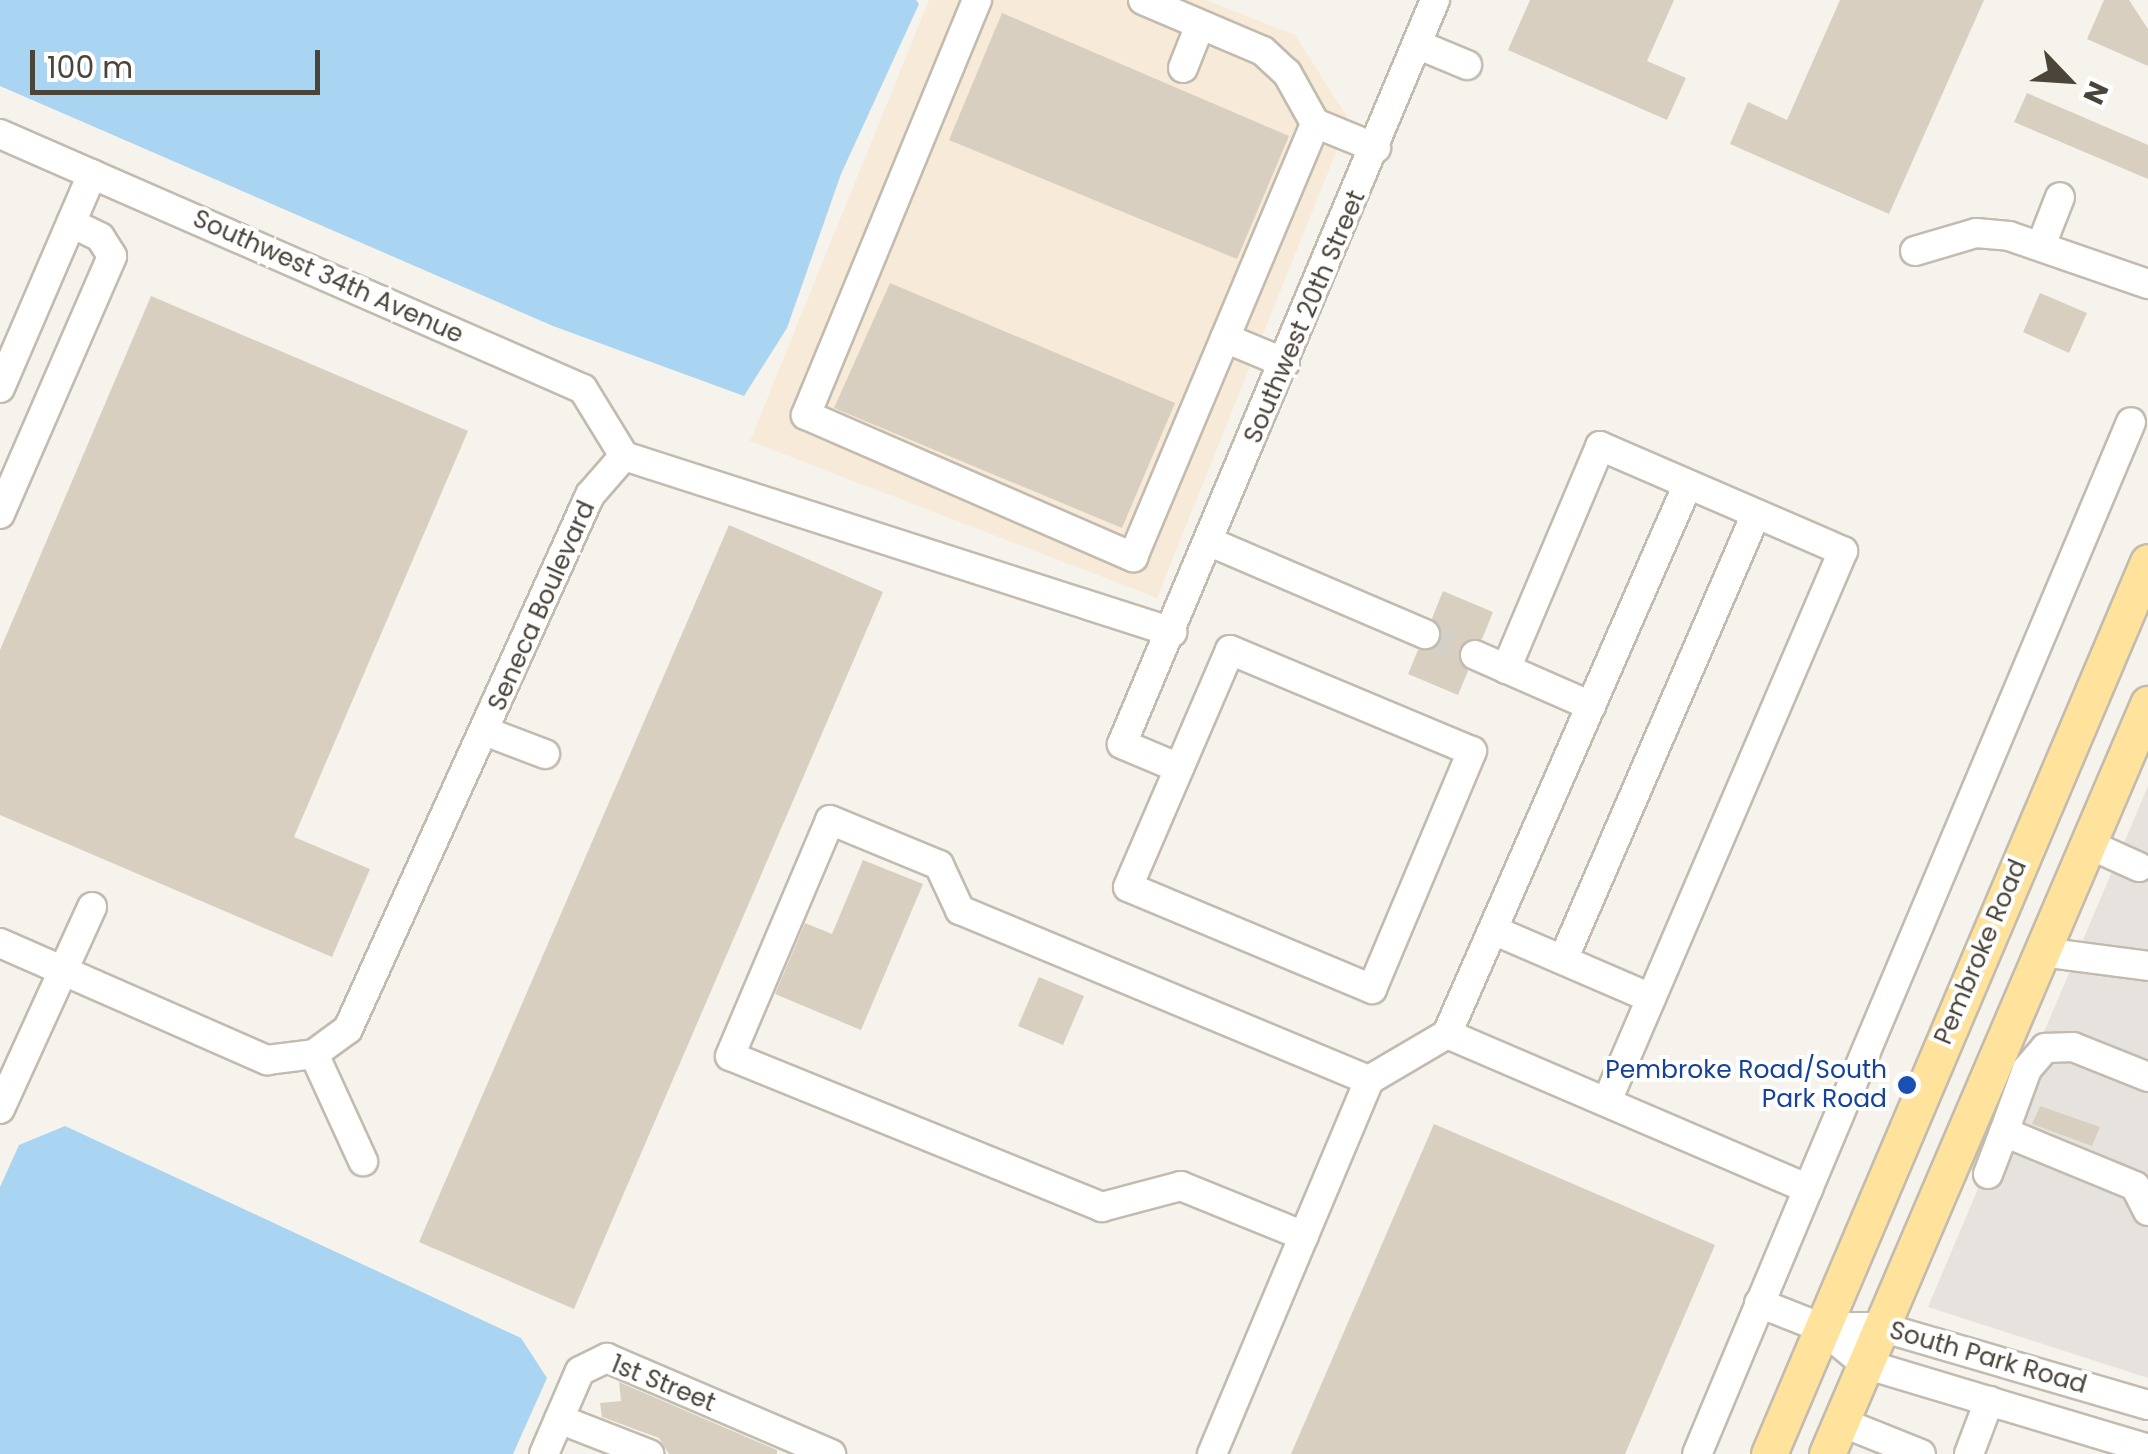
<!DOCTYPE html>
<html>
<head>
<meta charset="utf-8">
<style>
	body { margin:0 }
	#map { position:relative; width:2148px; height:1454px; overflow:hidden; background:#f6f3ec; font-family:Poppins,sans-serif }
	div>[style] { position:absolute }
	.commercial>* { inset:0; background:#f7ead8 }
	.industrial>* { inset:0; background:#e6e2dd }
	.water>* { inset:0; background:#a9d4f2 }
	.building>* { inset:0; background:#d8cfc1 }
	.minor-tunnel>* { height:28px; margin-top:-14px; transform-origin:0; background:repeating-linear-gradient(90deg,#d4d0c8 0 28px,transparent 0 42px) }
	.roads { filter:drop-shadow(2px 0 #c2bbae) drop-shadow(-2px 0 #c2bbae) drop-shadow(0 2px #c2bbae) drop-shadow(0 -2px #c2bbae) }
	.minor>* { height:28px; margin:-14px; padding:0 14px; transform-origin:14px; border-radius:14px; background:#fff }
	.major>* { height:35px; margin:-17.5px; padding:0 17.5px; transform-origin:17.5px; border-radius:17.5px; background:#ffe39c }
	.dots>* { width:28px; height:28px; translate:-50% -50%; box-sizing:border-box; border:5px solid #fff; border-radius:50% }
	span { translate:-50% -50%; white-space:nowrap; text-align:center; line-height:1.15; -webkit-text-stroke:8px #fff; paint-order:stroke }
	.street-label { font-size:25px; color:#4b4439 }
	.transit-label { font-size:25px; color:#164399 }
	.right { translate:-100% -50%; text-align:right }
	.north { position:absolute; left:2018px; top:30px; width:100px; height:100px; -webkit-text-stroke:8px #fff; paint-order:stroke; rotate:115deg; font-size:28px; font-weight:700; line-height:40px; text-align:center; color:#4b4439 }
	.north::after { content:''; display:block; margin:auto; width:35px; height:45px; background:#4b4439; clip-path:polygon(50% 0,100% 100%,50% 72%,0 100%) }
	.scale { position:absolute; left:30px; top:50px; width:290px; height:45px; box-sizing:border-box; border:5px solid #4b4439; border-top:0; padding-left:12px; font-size:30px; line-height:35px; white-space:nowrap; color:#4b4439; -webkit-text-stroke:8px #fff; paint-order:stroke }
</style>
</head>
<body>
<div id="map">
	<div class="commercial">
		<div style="clip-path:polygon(929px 0,1206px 0,1295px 35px,1349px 120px,1157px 598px,750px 441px)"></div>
	</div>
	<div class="industrial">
		<div style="clip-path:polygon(2148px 786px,2148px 1378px,1928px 1307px)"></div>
	</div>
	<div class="water">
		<div style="clip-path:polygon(0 0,916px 0,919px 4px,841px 174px,787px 328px,744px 396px,553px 326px,0 86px)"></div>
		<div style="clip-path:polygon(65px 1126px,521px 1338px,547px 1378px,513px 1454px,0 1454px,0 1187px,19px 1145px)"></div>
	</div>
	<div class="building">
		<div style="clip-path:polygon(1530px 0,1674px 0,1647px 61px,1686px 78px,1667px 120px,1508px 50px)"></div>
		<div style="clip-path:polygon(1840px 0,1984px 0,1889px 214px,1730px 144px,1748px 102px,1787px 120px)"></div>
		<div style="clip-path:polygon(2104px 0,2129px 0,2148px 29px,2148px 66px,2087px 39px)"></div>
		<div style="clip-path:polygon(1002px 13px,1289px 136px,1237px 259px,949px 140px)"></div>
		<div style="clip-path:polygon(2027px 93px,2148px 145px,2148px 179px,2014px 122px)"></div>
		<div style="clip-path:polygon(890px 283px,1175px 403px,1122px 528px,834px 408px)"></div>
		<div style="clip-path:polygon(2040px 293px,2087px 313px,2069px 353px,2023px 332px)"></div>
		<div style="clip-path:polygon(151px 296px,468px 431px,294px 837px,370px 869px,332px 957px,0 815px,0 650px)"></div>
		<div style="clip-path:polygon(729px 525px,883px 592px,574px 1309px,419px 1242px)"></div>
		<div style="clip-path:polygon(1443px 591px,1493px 612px,1482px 639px,1459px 649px,1468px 671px,1458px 695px,1408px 674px,1418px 650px,1441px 640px,1432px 618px)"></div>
		<div style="clip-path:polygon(863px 860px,923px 884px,861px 1030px,775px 994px,805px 923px,832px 934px)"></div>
		<div style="clip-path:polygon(1039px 977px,1084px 996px,1063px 1045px,1018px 1026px)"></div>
		<div style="clip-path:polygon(2040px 1106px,2100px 1127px,2092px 1146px,2032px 1124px)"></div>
		<div style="clip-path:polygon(1434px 1124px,1715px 1245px,1625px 1454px,1291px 1454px)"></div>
		<div style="clip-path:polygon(619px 1382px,777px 1450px,777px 1454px,669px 1454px,659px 1438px,602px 1417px,600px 1403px,621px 1401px)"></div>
	</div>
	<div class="minor-tunnel">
		<div style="left:1425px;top:634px;width:54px;rotate:22.8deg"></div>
	</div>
	<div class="roads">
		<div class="minor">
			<div style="left:977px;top:0;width:449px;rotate:112.4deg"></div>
			<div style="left:806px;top:415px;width:357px;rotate:23.5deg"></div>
			<div style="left:1133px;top:557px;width:471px;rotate:-67.2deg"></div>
			<div style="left:1143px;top:0;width:130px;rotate:23deg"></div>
			<div style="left:1263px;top:51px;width:33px;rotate:43deg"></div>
			<div style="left:1287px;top:73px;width:57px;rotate:60.8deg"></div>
			<div style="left:1315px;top:123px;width:66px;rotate:22.3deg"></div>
			<div style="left:1419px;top:45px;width:52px;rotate:22.6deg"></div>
			<div style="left:1183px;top:68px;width:46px;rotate:-68.4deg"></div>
			<div style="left:0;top:134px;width:636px;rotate:23.62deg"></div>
			<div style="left:583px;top:389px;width:79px;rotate:58.5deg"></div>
			<div style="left:2042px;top:243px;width:49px;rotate:-68.6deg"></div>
			<div style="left:1915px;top:251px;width:64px;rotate:-16.4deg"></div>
			<div style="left:1976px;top:233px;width:33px;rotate:5deg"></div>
			<div style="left:2009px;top:236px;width:147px;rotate:19.1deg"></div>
			<div style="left:1225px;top:338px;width:65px;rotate:22.6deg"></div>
			<div style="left:0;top:388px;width:233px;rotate:-66.7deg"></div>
			<div style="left:0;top:514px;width:281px;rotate:-66.5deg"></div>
			<div style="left:112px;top:256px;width:22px;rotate:-122deg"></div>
			<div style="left:100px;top:237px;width:32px;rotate:-154deg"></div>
			<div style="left:1210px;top:542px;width:234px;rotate:23.2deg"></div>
			<div style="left:1230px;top:650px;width:262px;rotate:22.7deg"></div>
			<div style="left:1472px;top:751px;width:258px;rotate:112.8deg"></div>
			<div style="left:1372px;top:989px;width:264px;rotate:-157.3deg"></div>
			<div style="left:1128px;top:887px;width:258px;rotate:-66.7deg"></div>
			<div style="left:1475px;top:655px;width:127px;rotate:23.7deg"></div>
			<div style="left:1506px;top:669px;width:242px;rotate:-67.1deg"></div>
			<div style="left:1600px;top:446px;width:265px;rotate:23.4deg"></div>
			<div style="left:1843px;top:551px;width:598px;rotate:113.22deg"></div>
			<div style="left:487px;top:732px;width:62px;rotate:20.8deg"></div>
			<div style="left:1179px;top:768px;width:62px;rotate:-157.2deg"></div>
			<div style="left:1122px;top:744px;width:807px;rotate:-67.18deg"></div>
			<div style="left:2088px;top:844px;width:56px;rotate:24.3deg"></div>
			<div style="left:1493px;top:930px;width:172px;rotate:23.3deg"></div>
			<div style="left:0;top:943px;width:292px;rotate:23.7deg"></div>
			<div style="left:267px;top:1060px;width:47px;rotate:-7.3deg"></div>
			<div style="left:314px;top:1054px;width:42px;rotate:-36.3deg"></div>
			<div style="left:348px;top:1029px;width:586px;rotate:-65.62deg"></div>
			<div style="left:590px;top:495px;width:52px;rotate:-48.9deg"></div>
			<div style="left:624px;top:456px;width:576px;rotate:17.81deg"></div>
			<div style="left:2042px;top:952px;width:107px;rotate:7.5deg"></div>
			<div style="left:1563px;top:960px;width:486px;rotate:-66.6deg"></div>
			<div style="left:1447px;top:1034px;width:393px;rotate:23.2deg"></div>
			<div style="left:1808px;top:1189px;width:287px;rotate:112.7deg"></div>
			<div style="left:314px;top:1054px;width:118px;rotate:65.4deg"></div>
			<div style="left:0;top:1109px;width:222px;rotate:-65.5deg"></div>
			<div style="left:2004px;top:1132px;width:67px;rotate:-69.9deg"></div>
			<div style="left:2027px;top:1069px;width:28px;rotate:-49deg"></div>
			<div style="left:2045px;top:1048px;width:28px;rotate:-2deg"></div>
			<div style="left:2073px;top:1047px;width:81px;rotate:21.8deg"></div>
			<div style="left:1988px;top:1174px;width:45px;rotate:-69.1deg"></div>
			<div style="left:2004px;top:1132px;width:142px;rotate:22.4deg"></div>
			<div style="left:2135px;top:1186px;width:28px;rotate:63deg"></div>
			<div style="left:1808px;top:1189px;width:832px;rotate:-67.16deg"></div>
			<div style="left:1304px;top:1236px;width:133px;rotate:-157.9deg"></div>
			<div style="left:1181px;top:1186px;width:82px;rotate:165.1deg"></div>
			<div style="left:1102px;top:1207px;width:401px;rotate:-157.9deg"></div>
			<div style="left:730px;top:1056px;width:256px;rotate:-67deg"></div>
			<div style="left:830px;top:820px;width:118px;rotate:22.4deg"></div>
			<div style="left:939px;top:865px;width:50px;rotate:65deg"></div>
			<div style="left:960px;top:910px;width:443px;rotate:22.6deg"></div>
			<div style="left:1759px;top:1303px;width:66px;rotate:21.5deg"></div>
			<div style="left:1820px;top:1327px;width:58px;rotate:39.4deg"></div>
			<div style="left:1865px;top:1364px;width:295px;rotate:16.7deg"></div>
			<div style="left:1820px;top:1327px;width:61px"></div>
			<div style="left:1881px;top:1327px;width:278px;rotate:16.3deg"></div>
			<div style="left:559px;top:1419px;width:97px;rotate:21.3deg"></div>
			<div style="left:1841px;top:1422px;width:86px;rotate:21.8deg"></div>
			<div style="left:544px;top:1454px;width:90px;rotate:-66.6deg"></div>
			<div style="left:580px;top:1371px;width:30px;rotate:-26deg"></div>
			<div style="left:607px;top:1358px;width:244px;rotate:23.2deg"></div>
			<div style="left:1212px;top:1454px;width:406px;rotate:-67.2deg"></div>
			<div style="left:1369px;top:1080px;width:91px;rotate:-30.5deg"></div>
			<div style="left:1447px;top:1034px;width:600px;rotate:-66.34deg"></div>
			<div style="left:1969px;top:1454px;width:57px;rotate:-69.3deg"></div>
		</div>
		<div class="major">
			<div style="left:1769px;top:1454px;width:969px;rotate:-66.98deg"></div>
			<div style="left:1827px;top:1454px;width:816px;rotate:-66.83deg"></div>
		</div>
	</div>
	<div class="dots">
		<div style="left:1907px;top:1085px;background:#1a4fb4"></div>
	</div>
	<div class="street-label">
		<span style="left:328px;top:277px;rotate:24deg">Southwest 34th Avenue</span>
		<span style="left:1305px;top:317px;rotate:-67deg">Southwest 20th Street</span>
		<span style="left:542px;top:606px;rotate:-66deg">Seneca Boulevard</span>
		<span style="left:1981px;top:952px;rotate:-67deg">Pembroke Road</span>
		<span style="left:1988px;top:1358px;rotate:16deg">South Park Road</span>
		<span style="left:663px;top:1384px;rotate:22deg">1st Street</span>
	</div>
	<div class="transit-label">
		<span class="right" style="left:1887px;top:1085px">Pembroke Road/South<br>Park Road</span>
	</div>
	<div class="north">N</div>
	<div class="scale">100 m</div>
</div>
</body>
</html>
